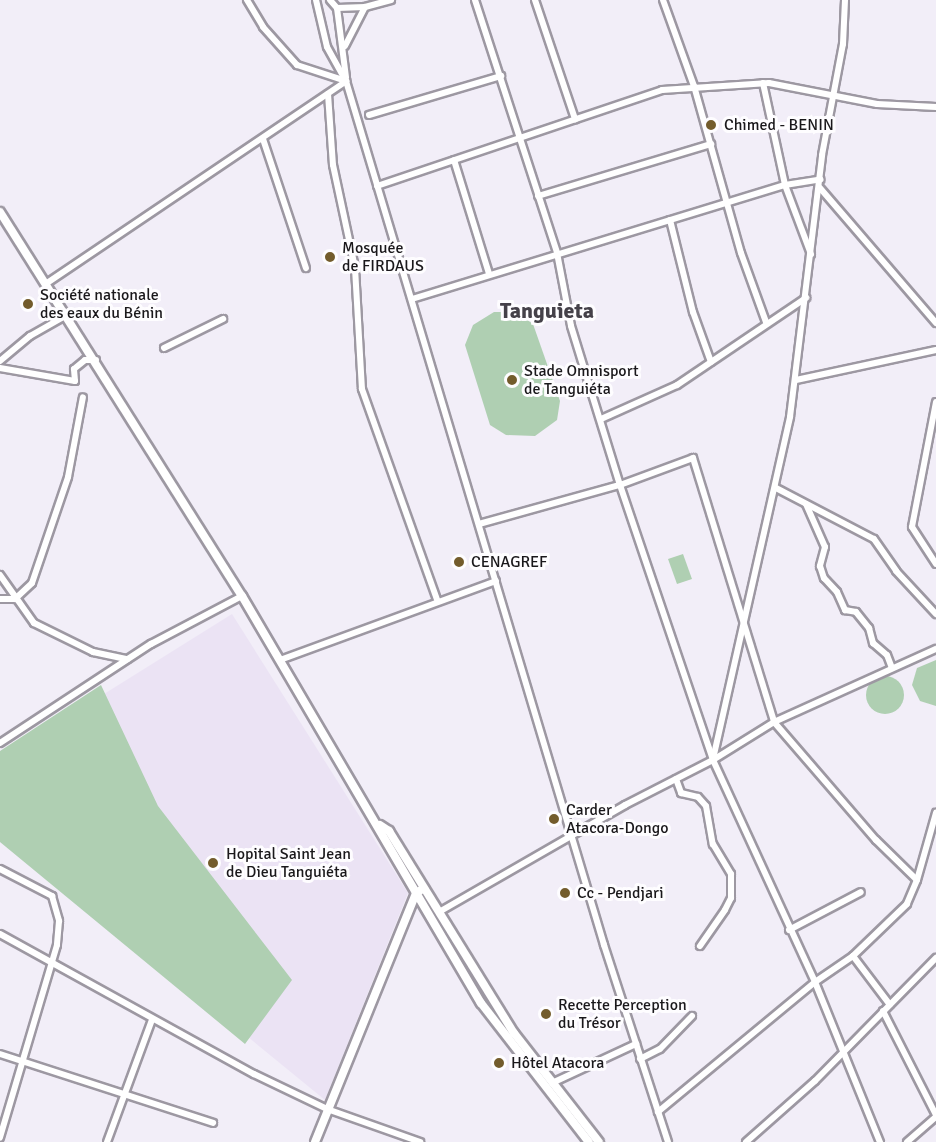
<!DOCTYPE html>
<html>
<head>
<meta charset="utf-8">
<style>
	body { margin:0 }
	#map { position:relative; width:936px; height:1142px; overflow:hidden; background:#f2eef8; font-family:Signika,sans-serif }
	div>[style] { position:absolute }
	.built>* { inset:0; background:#ebe3f4 }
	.green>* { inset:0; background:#afcfb2 }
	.round { border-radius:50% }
	.roads { filter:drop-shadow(2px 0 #9d98a2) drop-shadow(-2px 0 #9d98a2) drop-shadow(0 2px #9d98a2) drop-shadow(0 -2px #9d98a2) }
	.minor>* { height:6px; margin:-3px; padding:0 3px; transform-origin:3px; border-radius:3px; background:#fff }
	.major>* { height:8px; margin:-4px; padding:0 4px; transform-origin:4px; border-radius:4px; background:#fff }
	.highway>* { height:8px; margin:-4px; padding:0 4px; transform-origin:4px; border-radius:4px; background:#fff }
	.dots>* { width:16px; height:16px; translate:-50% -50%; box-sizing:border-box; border:3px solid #fefdff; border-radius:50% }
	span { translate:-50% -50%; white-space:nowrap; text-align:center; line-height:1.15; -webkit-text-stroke:6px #fefdff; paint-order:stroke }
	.poi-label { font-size:16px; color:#1a181b }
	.left { translate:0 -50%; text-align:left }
	.district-label { font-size:22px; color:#454149; font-weight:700 }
</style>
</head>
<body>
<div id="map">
	<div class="built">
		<div style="clip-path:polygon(232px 614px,408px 893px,325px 1100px,0 834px,0 759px)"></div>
	</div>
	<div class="green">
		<div style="clip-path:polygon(494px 312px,516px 312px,533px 324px,560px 401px,557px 420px,535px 436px,506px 435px,490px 425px,465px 345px,473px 325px)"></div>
		<div style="clip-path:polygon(683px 554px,692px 579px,677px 584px,668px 559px)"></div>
		<div style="clip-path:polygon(936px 660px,936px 706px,920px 701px,912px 685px,917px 668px)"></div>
		<div class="round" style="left:866px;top:676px;width:38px;height:38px"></div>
		<div style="clip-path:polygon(101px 685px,158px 806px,292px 980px,245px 1044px,0 842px,0 751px)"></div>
	</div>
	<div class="roads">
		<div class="minor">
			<div style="left:247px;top:0;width:31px;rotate:59deg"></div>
			<div style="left:263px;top:27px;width:51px;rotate:48.2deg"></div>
			<div style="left:297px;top:65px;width:52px;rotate:18.1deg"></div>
			<div style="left:316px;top:0;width:48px;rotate:76.8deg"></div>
			<div style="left:327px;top:47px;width:39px;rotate:61deg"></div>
			<div style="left:346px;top:81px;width:902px;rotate:73.37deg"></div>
			<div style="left:604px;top:945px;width:207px;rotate:72deg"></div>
			<div style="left:330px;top:0;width:11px;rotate:49deg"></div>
			<div style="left:337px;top:8px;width:70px;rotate:82.6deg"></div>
			<div style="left:475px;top:0;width:266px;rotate:72deg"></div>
			<div style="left:557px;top:253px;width:74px;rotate:79.1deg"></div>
			<div style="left:571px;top:326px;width:166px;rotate:72.9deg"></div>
			<div style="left:620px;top:485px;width:290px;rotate:71.3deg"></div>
			<div style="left:535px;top:0;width:126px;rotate:71.4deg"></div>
			<div style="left:663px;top:0;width:91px;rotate:70.2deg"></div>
			<div style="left:694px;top:86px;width:173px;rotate:74.3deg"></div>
			<div style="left:741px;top:253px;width:73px;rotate:70.1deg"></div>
			<div style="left:337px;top:8px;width:28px;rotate:-2deg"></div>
			<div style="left:345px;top:46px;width:44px;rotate:-62.9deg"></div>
			<div style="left:365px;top:7px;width:27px;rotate:-15deg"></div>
			<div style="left:763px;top:83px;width:104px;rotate:77.8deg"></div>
			<div style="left:785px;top:185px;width:74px;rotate:69.4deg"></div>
			<div style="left:328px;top:94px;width:71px;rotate:86deg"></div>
			<div style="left:333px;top:165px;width:105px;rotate:77.9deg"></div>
			<div style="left:355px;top:268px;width:121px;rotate:86.7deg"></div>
			<div style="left:362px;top:389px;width:224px;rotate:70.4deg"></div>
			<div style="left:369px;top:115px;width:138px;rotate:-16.5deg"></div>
			<div style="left:263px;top:139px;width:136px;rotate:71.6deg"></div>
			<div style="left:454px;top:160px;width:119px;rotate:72.9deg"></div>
			<div style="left:377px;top:186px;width:301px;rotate:-18.6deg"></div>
			<div style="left:662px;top:90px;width:107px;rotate:-3.7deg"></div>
			<div style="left:769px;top:83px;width:110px;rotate:11deg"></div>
			<div style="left:877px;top:104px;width:59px;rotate:2.9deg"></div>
			<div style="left:820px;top:188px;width:178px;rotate:49.3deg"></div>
			<div style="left:538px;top:196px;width:181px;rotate:-16.7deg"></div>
			<div style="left:670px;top:220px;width:95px;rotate:76deg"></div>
			<div style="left:693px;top:312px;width:53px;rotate:70.2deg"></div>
			<div style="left:47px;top:283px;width:361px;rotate:-34deg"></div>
			<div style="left:412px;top:299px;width:390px;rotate:-17deg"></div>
			<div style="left:785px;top:185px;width:36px;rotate:-9deg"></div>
			<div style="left:164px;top:348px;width:66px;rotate:-26.2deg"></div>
			<div style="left:0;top:361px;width:39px;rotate:-40deg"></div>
			<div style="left:30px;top:336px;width:43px;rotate:-29.6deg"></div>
			<div style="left:0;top:368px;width:76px;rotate:9.8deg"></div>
			<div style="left:75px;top:381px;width:12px;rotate:-95deg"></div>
			<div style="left:74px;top:369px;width:14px;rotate:-39deg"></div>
			<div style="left:85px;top:360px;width:11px"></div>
			<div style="left:796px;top:380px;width:143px;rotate:-12.1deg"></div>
			<div style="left:936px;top:402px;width:127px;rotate:100.9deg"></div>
			<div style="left:912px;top:527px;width:44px;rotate:57deg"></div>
			<div style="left:601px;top:419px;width:83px;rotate:-24.1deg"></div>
			<div style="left:677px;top:385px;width:156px;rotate:-34deg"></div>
			<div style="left:776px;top:488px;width:110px;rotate:27.5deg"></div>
			<div style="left:874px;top:539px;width:39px;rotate:55deg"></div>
			<div style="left:896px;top:571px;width:59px;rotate:47.1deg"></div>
			<div style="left:806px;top:504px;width:47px;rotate:66.2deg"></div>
			<div style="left:825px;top:547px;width:20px;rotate:105deg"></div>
			<div style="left:820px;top:566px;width:13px;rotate:72deg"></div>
			<div style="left:824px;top:578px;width:19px;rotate:47deg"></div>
			<div style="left:837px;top:592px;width:20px;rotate:66deg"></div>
			<div style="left:845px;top:610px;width:11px;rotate:10deg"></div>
			<div style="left:856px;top:612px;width:21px;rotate:51deg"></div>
			<div style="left:869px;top:628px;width:16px;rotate:75deg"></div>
			<div style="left:873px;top:643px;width:18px;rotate:41deg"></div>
			<div style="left:887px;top:655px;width:14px;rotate:69deg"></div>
			<div style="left:479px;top:524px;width:146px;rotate:-15.5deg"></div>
			<div style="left:620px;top:485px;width:78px;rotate:-20.3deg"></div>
			<div style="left:693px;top:458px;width:276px;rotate:72.9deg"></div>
			<div style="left:774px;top:722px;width:156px;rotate:49.2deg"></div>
			<div style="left:876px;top:840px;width:57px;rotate:44.3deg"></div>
			<div style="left:917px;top:880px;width:26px;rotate:113deg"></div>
			<div style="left:907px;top:904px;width:75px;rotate:136.1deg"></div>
			<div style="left:853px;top:956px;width:46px;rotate:145.6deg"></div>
			<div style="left:815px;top:982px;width:204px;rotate:140.4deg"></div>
			<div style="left:0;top:575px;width:59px;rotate:54.7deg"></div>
			<div style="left:34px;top:623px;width:66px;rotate:26.2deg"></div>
			<div style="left:93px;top:652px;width:35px;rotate:12deg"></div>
			<div style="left:0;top:599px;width:15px"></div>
			<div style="left:15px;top:599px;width:23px;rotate:-43deg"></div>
			<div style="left:32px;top:583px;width:112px;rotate:-71.2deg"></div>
			<div style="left:68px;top:477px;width:81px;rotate:-79.4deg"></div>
			<div style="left:280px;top:660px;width:230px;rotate:-20.1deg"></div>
			<div style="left:0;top:743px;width:181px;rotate:-33.3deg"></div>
			<div style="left:151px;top:644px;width:103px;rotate:-27.8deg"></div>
			<div style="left:713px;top:759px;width:351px;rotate:-77.3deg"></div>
			<div style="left:790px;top:417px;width:264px;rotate:-83deg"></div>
			<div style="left:822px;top:155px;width:113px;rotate:-79.3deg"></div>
			<div style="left:843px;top:44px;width:44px;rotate:-87.4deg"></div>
			<div style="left:713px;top:760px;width:72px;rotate:-31.9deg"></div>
			<div style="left:774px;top:722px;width:178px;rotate:-24.3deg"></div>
			<div style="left:676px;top:779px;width:15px;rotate:70deg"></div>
			<div style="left:681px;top:793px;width:17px;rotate:13deg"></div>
			<div style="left:698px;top:797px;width:12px;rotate:48deg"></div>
			<div style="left:706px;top:806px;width:39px;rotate:80deg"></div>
			<div style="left:713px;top:844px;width:35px;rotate:59deg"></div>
			<div style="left:731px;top:874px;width:24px;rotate:90deg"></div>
			<div style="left:731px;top:898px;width:13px;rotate:117deg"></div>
			<div style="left:725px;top:910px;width:44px;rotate:124.8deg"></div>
			<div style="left:0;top:869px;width:59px;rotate:27.4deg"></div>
			<div style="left:52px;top:896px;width:26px;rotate:74deg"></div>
			<div style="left:59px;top:921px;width:24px;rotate:95deg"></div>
			<div style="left:57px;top:945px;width:201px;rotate:106.5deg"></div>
			<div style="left:917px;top:880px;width:70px;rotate:-74.2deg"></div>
			<div style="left:439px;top:912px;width:215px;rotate:-29.9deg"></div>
			<div style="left:625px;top:805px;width:99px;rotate:-27.1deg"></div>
			<div style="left:713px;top:760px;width:244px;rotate:65.3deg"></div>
			<div style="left:815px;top:982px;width:173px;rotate:67.9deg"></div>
			<div style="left:789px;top:930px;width:81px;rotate:-27.8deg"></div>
			<div style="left:0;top:934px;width:290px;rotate:28.9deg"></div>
			<div style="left:254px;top:1074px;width:81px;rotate:25.6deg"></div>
			<div style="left:327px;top:1109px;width:99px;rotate:19.5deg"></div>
			<div style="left:853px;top:956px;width:61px;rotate:52.9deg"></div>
			<div style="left:883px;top:1011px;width:117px;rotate:63deg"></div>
			<div style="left:0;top:1054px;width:224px;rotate:17.9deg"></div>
			<div style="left:640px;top:1059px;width:22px;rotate:-27deg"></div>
			<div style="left:660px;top:1049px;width:46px;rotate:-45.9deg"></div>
			<div style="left:552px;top:1083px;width:93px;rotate:-24.9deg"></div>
			<div style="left:107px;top:1142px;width:130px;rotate:-69.8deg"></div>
			<div style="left:746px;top:1142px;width:92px;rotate:-41.5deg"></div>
			<div style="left:815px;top:1081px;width:173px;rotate:-45.5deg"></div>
			<div style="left:907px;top:1142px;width:38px;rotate:-41deg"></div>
		</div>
		<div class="major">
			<div style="left:315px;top:1142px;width:269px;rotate:-67.9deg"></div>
			<div style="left:416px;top:893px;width:6px;rotate:-31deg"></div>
		</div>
		<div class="highway">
			<div style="left:0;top:212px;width:454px;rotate:57.8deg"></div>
			<div style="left:242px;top:596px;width:472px;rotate:59.6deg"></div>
			<div style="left:481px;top:1003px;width:176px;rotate:52.2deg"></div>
			<div style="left:380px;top:825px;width:11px;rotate:34deg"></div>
			<div style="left:389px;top:831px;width:238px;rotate:58.3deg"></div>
			<div style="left:514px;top:1033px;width:138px;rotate:52.1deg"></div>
		</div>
	</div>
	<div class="dots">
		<div style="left:711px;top:125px;background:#735c2c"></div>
		<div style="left:330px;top:257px;background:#735c2c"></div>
		<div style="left:28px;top:304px;background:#735c2c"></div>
		<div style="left:512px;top:380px;background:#735c2c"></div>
		<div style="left:459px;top:562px;background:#735c2c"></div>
		<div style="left:554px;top:819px;background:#735c2c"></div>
		<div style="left:213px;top:863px;background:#735c2c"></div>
		<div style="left:565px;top:893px;background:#735c2c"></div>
		<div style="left:546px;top:1014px;background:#735c2c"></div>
		<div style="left:499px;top:1063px;background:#735c2c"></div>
	</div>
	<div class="poi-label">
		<span class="left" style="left:724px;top:125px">Chimed - BENIN</span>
		<span class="left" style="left:342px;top:257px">Mosquée<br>de FIRDAUS</span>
		<span class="left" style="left:40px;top:304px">Société nationale<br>des eaux du Bénin</span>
		<span class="left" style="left:524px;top:380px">Stade Omnisport<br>de Tanguiéta</span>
		<span class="left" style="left:471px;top:562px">CENAGREF</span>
		<span class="left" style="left:566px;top:819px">Carder<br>Atacora-Dongo</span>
		<span class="left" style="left:226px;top:863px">Hopital Saint Jean<br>de Dieu Tanguiéta</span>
		<span class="left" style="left:577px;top:893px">Cc - Pendjari</span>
		<span class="left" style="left:558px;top:1014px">Recette Perception<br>du Trésor</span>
		<span class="left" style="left:511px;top:1063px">Hôtel Atacora</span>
	</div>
	<div class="district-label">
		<span style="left:547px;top:311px">Tanguieta</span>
	</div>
</div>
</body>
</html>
